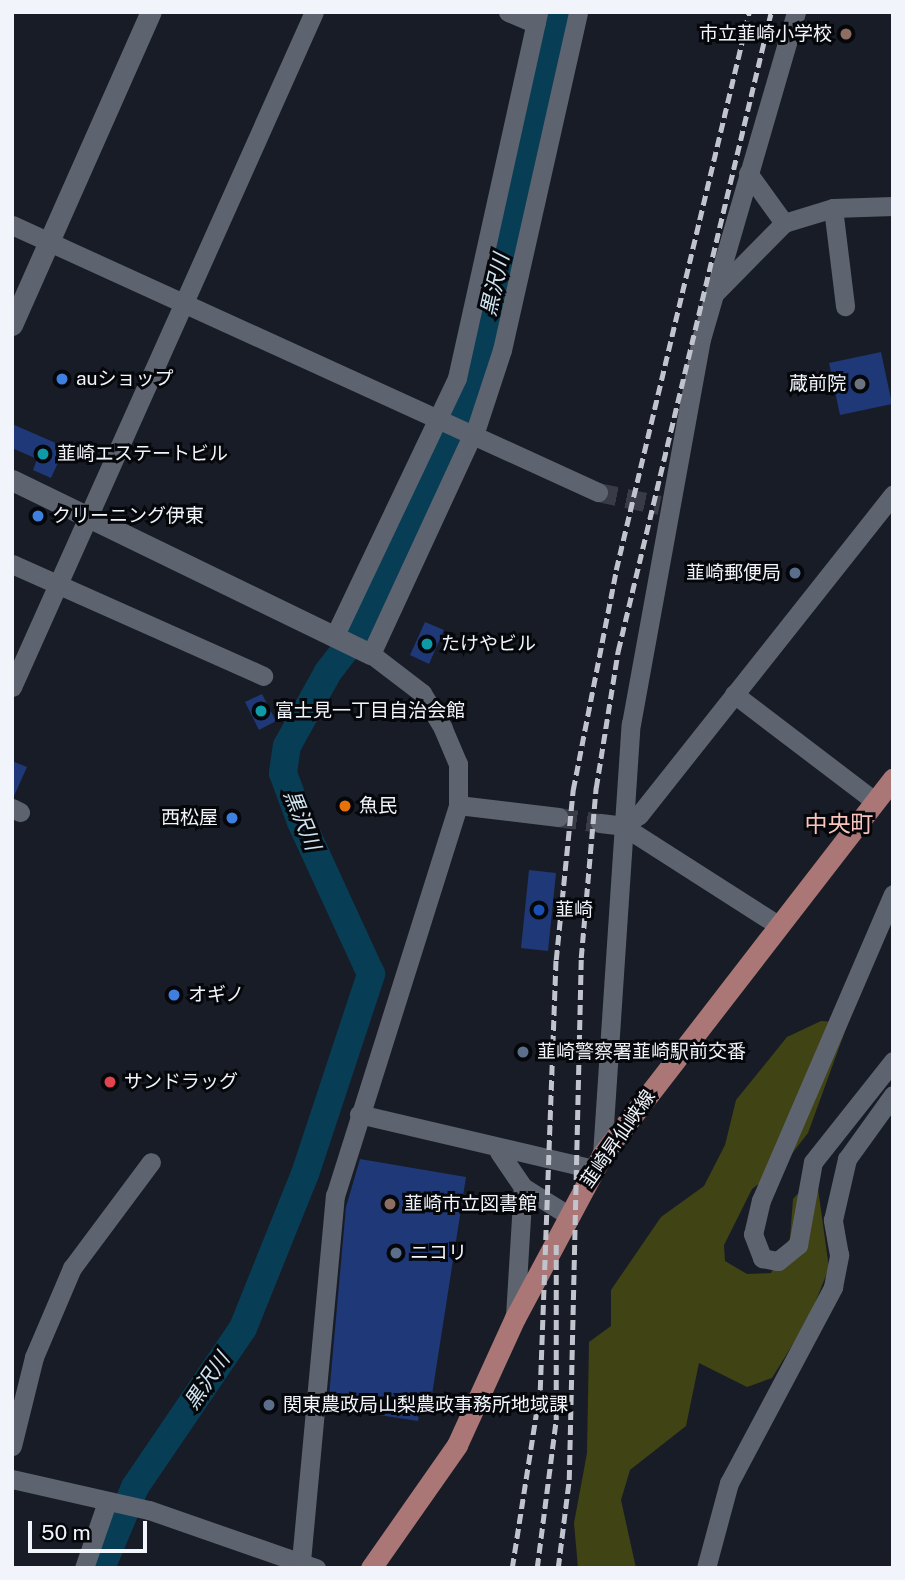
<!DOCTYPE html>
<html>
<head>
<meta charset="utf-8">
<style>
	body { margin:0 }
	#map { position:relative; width:905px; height:1580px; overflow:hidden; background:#181c26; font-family:"Public Sans","Noto Sans JP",sans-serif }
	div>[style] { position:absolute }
	.forest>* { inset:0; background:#404314 }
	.river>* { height:28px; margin:-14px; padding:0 14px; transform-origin:14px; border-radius:14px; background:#073e56 }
	.building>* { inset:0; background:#1f3877 }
	.minor-tunnel>* { height:19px; margin-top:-9.5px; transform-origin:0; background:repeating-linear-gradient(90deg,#393c46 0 19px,transparent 0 29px) }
	.minor>* { height:19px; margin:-9.5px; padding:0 9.5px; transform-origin:9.5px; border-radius:9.5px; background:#5e646f }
	.tertiary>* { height:21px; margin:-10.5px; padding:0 10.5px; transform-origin:10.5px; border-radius:10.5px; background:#5e646f }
	.primary>* { height:21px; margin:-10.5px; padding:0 10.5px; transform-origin:10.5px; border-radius:10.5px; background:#ab7776 }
	.rail>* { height:4.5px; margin-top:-2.25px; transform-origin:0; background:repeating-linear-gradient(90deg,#c1c4cc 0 10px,transparent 0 15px) }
	.dots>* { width:19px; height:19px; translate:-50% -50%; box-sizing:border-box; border:4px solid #05070b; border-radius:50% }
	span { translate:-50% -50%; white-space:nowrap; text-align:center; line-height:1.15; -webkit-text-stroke:6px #05070b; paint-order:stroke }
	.poi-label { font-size:19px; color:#f1f4fb }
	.right { translate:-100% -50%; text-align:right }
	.left { translate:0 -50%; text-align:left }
	.street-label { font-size:19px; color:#f1f4fb }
	.water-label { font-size:21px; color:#cfe4f0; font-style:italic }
	.quarter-label { font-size:23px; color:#f8c4bd }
	.frame { position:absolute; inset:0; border:14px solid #f1f4fb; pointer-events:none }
	.scale { position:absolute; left:28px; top:1521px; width:119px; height:32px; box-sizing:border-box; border:4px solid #f1f4fb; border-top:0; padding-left:9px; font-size:21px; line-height:24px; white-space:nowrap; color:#f1f4fb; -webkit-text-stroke:5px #05070b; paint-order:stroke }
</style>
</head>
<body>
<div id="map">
	<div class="forest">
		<div style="clip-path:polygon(821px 1021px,848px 1023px,808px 1133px,783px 1165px,752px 1189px,724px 1245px,725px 1261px,747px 1274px,771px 1273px,790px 1238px,793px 1199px,816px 1174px,829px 1268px,809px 1318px,772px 1378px,747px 1387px,699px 1363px,686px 1426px,630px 1470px,621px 1500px,636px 1568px,578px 1568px,574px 1523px,587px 1453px,589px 1342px,611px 1326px,611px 1290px,661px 1217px,704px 1186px,725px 1145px,736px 1100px,787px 1037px)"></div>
	</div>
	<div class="river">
		<div style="left:101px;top:1568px;width:88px;rotate:-67.2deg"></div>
		<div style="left:135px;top:1487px;width:192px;rotate:-55.8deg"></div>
		<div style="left:243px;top:1328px;width:166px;rotate:-68.1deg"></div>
		<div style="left:305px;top:1174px;width:211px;rotate:-71.7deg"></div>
		<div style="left:371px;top:974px;width:167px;rotate:-114.7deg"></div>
		<div style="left:301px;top:822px;width:52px;rotate:-110.2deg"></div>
		<div style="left:283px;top:773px;width:27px;rotate:-82deg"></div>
		<div style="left:287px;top:746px;width:85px;rotate:-61deg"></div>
		<div style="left:328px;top:672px;width:61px;rotate:-52.4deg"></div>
		<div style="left:365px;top:624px;width:255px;rotate:-65.4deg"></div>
		<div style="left:471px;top:392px;width:390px;rotate:-77.2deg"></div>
	</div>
	<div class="building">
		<div style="clip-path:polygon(881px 352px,892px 404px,840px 415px,829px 363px)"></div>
		<div style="clip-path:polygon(12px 424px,65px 447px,51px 478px,33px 470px,37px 459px,12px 448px)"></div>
		<div style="clip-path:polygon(425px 622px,444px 630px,429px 664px,410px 655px)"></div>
		<div style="clip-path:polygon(262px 694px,276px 721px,259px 730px,245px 702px)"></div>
		<div style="clip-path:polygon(12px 761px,27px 767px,14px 796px,12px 796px)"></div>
		<div style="clip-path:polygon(529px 870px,556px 873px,548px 951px,521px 948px)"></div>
		<div style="clip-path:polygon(360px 1159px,466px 1177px,429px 1414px,420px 1411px,418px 1421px,328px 1407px,346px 1207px)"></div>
	</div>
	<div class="minor-tunnel">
		<div style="left:598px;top:492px;width:63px;rotate:11.8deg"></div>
		<div style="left:558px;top:817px;width:42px;rotate:8.1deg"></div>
	</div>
	<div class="minor">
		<div style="left:508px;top:12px;width:30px;rotate:23deg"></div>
		<div style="left:748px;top:173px;width:62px;rotate:54.2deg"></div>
		<div style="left:784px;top:223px;width:51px;rotate:-17deg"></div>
		<div style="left:833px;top:208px;width:60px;rotate:-1.9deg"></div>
		<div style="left:833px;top:208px;width:99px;rotate:83deg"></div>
		<div style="left:12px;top:225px;width:644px;rotate:24.5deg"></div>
		<div style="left:714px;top:294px;width:100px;rotate:-45.4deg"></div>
		<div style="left:474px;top:435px;width:89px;rotate:-71.8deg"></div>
		<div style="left:502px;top:350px;width:346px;rotate:-77.3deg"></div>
		<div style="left:12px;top:564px;width:275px;rotate:24deg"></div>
		<div style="left:335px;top:635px;width:284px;rotate:-64.6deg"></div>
		<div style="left:457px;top:378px;width:375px;rotate:-77.5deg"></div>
		<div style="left:12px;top:687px;width:739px;rotate:-65.9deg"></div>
		<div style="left:734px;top:694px;width:175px;rotate:37.3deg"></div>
		<div style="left:458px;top:805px;width:101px;rotate:6.8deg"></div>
		<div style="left:12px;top:808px;width:9px;rotate:27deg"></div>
		<div style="left:600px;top:823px;width:23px;rotate:7deg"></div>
		<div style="left:623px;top:826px;width:182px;rotate:32.6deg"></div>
		<div style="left:623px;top:826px;width:19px;rotate:-35deg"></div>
		<div style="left:639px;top:815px;width:409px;rotate:-51.6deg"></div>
		<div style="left:893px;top:894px;width:333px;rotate:113.3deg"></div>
		<div style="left:761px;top:1200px;width:35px;rotate:103deg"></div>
		<div style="left:753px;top:1234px;width:26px;rotate:69deg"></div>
		<div style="left:762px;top:1258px;width:16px;rotate:11deg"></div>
		<div style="left:778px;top:1261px;width:26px;rotate:-39deg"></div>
		<div style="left:798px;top:1245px;width:84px;rotate:-79.8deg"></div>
		<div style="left:813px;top:1162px;width:129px;rotate:-51.6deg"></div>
		<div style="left:359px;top:1114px;width:241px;rotate:13.2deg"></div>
		<div style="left:499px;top:1152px;width:42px;rotate:55.6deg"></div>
		<div style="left:523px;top:1187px;width:53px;rotate:31.9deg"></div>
		<div style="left:602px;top:1155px;width:432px;rotate:-86.2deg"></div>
		<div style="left:631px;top:724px;width:391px;rotate:-79.7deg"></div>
		<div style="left:701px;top:339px;width:341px;rotate:-73.8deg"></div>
		<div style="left:515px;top:1316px;width:129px;rotate:-86.5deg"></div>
		<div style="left:12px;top:1446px;width:92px;rotate:-76.1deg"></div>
		<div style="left:34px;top:1357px;width:97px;rotate:-66.9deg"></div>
		<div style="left:72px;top:1268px;width:132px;rotate:-53.3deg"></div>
		<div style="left:12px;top:1479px;width:140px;rotate:12.8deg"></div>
		<div style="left:149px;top:1510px;width:177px;rotate:19.2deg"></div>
		<div style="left:301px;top:1561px;width:367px;rotate:-84.7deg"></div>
		<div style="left:335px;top:1196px;width:410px;rotate:-72.5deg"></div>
		<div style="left:458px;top:805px;width:41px;rotate:-90deg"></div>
		<div style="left:458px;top:764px;width:39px;rotate:-113deg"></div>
		<div style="left:443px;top:728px;width:41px;rotate:-121deg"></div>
		<div style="left:422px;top:693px;width:64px;rotate:-142.6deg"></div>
		<div style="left:371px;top:654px;width:241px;rotate:-65.2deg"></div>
		<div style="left:84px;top:1568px;width:70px;rotate:-70.8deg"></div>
		<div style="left:706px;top:1568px;width:88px;rotate:-74.9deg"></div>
		<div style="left:729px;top:1483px;width:222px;rotate:-62deg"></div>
		<div style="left:833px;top:1287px;width:33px;rotate:-79deg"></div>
		<div style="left:839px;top:1255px;width:36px;rotate:-100deg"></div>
		<div style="left:833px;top:1220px;width:63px;rotate:-77.1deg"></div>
		<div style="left:847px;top:1159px;width:79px;rotate:-54.3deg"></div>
	</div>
	<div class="tertiary">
		<div style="left:12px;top:325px;width:342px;rotate:-66.1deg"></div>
		<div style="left:12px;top:480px;width:399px;rotate:25.9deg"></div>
	</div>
	<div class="primary">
		<div style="left:371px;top:1568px;width:150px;rotate:-55deg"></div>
		<div style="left:457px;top:1445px;width:140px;rotate:-65.5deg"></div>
		<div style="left:515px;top:1318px;width:185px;rotate:-61.9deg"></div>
		<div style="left:602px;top:1155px;width:476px;rotate:-52.3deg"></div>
	</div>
	<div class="rail">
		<div style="left:512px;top:1568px;width:180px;rotate:-81.1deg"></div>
		<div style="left:540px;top:1390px;width:430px;rotate:-87.9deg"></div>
		<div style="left:556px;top:960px;width:171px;rotate:-84.3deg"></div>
		<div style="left:573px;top:790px;width:224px;rotate:-78.9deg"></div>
		<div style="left:616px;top:570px;width:574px;rotate:-76.59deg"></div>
		<div style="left:537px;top:1568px;width:149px;rotate:-82.7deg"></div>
		<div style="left:556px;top:1420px;width:179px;rotate:-90deg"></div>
		<div style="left:558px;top:1568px;width:89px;rotate:-82.9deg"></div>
		<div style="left:569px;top:1480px;width:522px;rotate:-88.68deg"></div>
		<div style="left:581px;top:958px;width:171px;rotate:-85deg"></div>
		<div style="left:596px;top:788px;width:139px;rotate:-80.9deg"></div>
		<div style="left:618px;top:651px;width:657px;rotate:-76.53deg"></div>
	</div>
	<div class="dots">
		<div style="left:846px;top:34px;background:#8d6e63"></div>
		<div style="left:62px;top:379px;background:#3f7fe0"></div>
		<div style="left:860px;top:384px;background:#6b7280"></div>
		<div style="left:43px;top:454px;background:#0f9aa8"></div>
		<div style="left:38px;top:516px;background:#3f7fe0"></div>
		<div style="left:795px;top:573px;background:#5c6f8a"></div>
		<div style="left:427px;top:644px;background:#0f9aa8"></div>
		<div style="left:261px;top:711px;background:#0f9aa8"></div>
		<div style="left:345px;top:806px;background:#e8710a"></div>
		<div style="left:232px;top:818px;background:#3f7fe0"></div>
		<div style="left:539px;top:910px;background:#1a4fb4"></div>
		<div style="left:174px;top:995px;background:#3f7fe0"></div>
		<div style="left:523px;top:1052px;background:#5c6f8a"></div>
		<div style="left:110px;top:1082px;background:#e0444e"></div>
		<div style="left:390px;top:1204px;background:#8d6e63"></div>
		<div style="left:396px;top:1253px;background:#5c6f8a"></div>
		<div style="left:269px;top:1405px;background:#5c6f8a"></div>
	</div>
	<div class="poi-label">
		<span class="right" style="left:832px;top:34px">市立韮崎小学校</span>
		<span class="left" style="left:76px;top:379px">auショップ</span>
		<span class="right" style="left:846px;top:384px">蔵前院</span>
		<span class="left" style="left:57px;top:454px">韮崎エステートビル</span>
		<span class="left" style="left:52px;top:516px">クリーニング伊東</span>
		<span class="right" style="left:781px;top:573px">韮崎郵便局</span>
		<span class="left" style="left:441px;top:644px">たけやビル</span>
		<span class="left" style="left:275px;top:711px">富士見一丁目自治会館</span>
		<span class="left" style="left:359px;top:806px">魚民</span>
		<span class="right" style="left:218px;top:818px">西松屋</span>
		<span class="left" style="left:555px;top:910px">韮崎</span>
		<span class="left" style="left:188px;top:995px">オギノ</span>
		<span class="left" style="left:537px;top:1052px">韮崎警察署韮崎駅前交番</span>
		<span class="left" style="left:124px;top:1082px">サンドラッグ</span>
		<span class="left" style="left:404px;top:1204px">韮崎市立図書館</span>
		<span class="left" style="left:410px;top:1253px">ニコリ</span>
		<span class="left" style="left:283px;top:1405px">関東農政局山梨農政事務所地域課</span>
	</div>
	<div class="street-label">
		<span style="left:618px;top:1139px;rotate:-55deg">韮崎昇仙峡線</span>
	</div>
	<div class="water-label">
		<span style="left:495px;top:285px;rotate:-77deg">黒沢川</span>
		<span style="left:302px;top:820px;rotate:68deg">黒沢川</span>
		<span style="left:207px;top:1381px;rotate:-56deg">黒沢川</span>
	</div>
	<div class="quarter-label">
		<span style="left:839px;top:824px">中央町</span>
	</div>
	<div class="frame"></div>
	<div class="scale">50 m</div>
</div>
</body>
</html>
